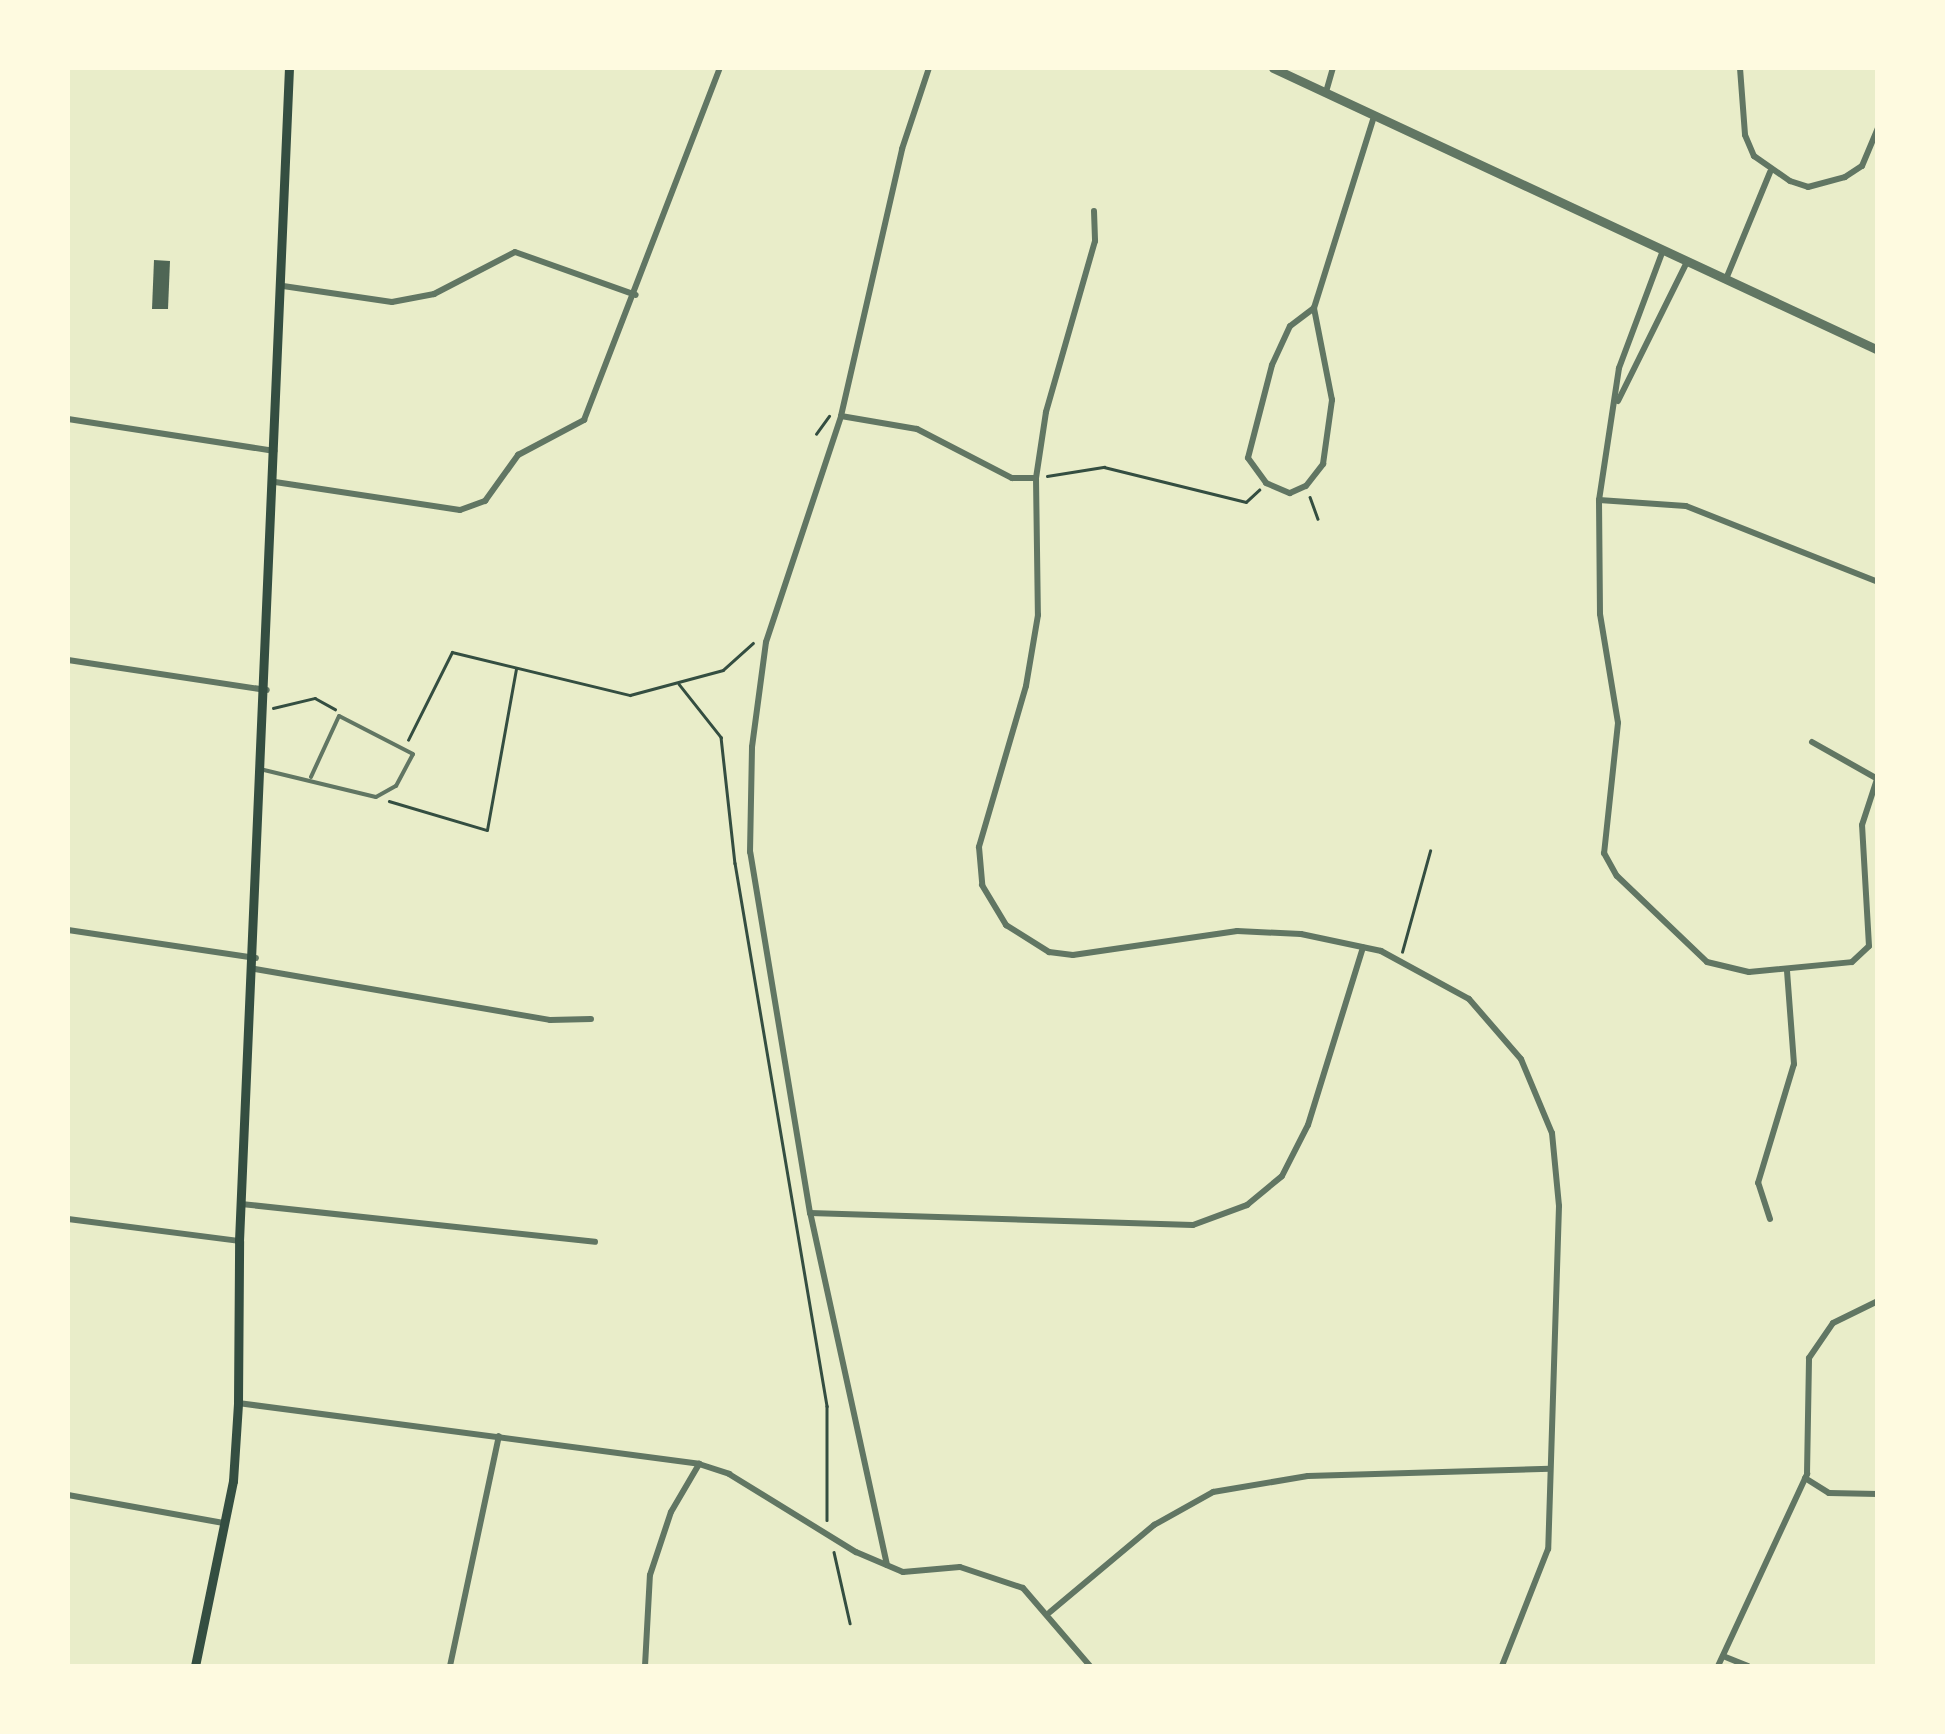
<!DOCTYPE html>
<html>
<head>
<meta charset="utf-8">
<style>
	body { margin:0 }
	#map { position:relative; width:1945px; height:1734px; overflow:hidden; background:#e9edc9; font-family:Raleway,sans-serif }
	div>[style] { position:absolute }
	.building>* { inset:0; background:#4f6655 }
	.path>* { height:2.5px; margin:-1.25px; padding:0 1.25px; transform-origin:1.25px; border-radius:1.25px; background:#344e41 }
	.service>* { height:4px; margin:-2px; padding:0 2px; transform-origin:2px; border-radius:2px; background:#617663 }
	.minor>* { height:6px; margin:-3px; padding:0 3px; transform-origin:3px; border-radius:3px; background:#617663 }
	.tertiary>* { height:9px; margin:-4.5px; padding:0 4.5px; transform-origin:4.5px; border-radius:4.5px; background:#617663 }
	.secondary>* { height:9px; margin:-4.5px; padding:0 4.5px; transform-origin:4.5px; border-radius:4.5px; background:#344e41 }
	span { translate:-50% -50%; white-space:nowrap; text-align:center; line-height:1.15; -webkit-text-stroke:9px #fefae0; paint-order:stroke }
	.frame { position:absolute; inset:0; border:70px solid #fefae0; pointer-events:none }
</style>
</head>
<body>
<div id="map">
	<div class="building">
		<div style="clip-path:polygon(154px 260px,170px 261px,168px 309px,152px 309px)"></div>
	</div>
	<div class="path">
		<div style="left:816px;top:434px;width:22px;rotate:-54deg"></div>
		<div style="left:1047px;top:476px;width:58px;rotate:-9deg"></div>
		<div style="left:1104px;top:467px;width:146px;rotate:13.8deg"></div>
		<div style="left:1246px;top:502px;width:18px;rotate:-43deg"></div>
		<div style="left:1310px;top:497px;width:23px;rotate:70deg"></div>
		<div style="left:679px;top:684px;width:68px;rotate:51.6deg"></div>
		<div style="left:721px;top:737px;width:127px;rotate:83.7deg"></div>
		<div style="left:735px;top:863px;width:551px;rotate:80.38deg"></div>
		<div style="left:827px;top:1406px;width:114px;rotate:90deg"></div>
		<div style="left:273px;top:708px;width:43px;rotate:-13.4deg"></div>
		<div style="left:315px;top:698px;width:23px;rotate:29deg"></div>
		<div style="left:408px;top:740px;width:98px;rotate:-63.4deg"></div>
		<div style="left:452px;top:652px;width:183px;rotate:13.6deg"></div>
		<div style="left:630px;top:695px;width:96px;rotate:-15deg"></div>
		<div style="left:723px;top:670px;width:40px;rotate:-42deg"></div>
		<div style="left:389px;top:801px;width:102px;rotate:16.5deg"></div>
		<div style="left:487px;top:830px;width:164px;rotate:-79.8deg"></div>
		<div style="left:1402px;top:952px;width:105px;rotate:-74.5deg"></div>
		<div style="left:834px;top:1552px;width:73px;rotate:77.3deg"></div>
	</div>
	<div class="service">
		<div style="left:264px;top:770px;width:115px;rotate:13.6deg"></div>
		<div style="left:376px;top:797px;width:23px;rotate:-29deg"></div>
		<div style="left:396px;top:786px;width:36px;rotate:-62deg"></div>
		<div style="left:413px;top:754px;width:83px;rotate:-152.8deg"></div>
		<div style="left:339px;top:716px;width:67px;rotate:114.7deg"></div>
	</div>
	<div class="minor">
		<div style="left:1740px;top:68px;width:67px;rotate:85.7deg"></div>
		<div style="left:1745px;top:135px;width:23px;rotate:67deg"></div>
		<div style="left:1754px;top:156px;width:44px;rotate:34.8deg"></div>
		<div style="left:1790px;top:181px;width:19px;rotate:18deg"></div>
		<div style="left:1808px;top:187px;width:38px;rotate:-15deg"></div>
		<div style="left:1845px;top:177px;width:20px;rotate:-33deg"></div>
		<div style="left:1862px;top:166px;width:41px;rotate:-67.2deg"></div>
		<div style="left:1326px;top:92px;width:25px;rotate:-74deg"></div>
		<div style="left:1094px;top:211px;width:30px;rotate:88deg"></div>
		<div style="left:1095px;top:241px;width:178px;rotate:106deg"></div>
		<div style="left:1046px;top:412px;width:67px;rotate:98.6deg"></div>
		<div style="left:1036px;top:478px;width:137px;rotate:89.2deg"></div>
		<div style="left:1038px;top:615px;width:72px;rotate:99.6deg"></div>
		<div style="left:1026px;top:686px;width:168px;rotate:106.3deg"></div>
		<div style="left:979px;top:847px;width:38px;rotate:85deg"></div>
		<div style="left:982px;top:885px;width:47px;rotate:59deg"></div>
		<div style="left:1006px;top:925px;width:51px;rotate:32.1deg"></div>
		<div style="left:1049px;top:952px;width:24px;rotate:7deg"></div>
		<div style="left:1073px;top:955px;width:166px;rotate:-8.3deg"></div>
		<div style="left:1237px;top:931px;width:64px;rotate:2.7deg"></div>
		<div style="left:1301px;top:934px;width:82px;rotate:12deg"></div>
		<div style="left:1381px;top:951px;width:100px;rotate:28.6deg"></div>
		<div style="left:1469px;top:999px;width:79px;rotate:49.1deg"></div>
		<div style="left:1521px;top:1059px;width:80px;rotate:67.3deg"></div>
		<div style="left:1552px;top:1133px;width:73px;rotate:84.5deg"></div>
		<div style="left:1559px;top:1206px;width:343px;rotate:91.8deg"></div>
		<div style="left:1548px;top:1549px;width:126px;rotate:111.5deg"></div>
		<div style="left:1662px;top:253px;width:123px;rotate:110.5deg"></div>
		<div style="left:1619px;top:368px;width:134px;rotate:98.6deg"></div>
		<div style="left:1599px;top:500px;width:114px;rotate:89.5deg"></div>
		<div style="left:1600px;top:614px;width:110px;rotate:80.6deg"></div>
		<div style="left:1618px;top:723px;width:131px;rotate:96.1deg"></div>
		<div style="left:1604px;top:853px;width:26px;rotate:61deg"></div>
		<div style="left:1617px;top:876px;width:124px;rotate:43.7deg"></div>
		<div style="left:1707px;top:962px;width:43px;rotate:13.4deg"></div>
		<div style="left:1749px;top:972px;width:103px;rotate:-5.5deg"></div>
		<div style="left:1852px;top:962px;width:23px;rotate:-43deg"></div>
		<div style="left:1869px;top:946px;width:121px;rotate:-93.3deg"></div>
		<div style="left:1862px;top:825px;width:52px;rotate:-71.9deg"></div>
		<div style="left:1726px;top:279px;width:116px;rotate:-67.6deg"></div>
		<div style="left:283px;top:286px;width:110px;rotate:8.4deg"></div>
		<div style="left:392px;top:302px;width:43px;rotate:-10.8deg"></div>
		<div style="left:434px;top:294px;width:91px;rotate:-27.4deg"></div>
		<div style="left:515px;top:252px;width:128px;rotate:19.6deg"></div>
		<div style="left:1314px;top:308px;width:30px;rotate:143deg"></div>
		<div style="left:1290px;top:326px;width:43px;rotate:114.8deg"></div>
		<div style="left:1272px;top:365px;width:96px;rotate:104.5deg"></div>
		<div style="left:1248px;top:458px;width:31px;rotate:54deg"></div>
		<div style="left:1266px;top:483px;width:26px;rotate:23deg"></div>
		<div style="left:1290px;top:493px;width:17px;rotate:-24deg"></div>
		<div style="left:1306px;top:486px;width:28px;rotate:-52deg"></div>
		<div style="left:1323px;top:464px;width:65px;rotate:-82deg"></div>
		<div style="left:1332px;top:400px;width:94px;rotate:-101.1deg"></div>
		<div style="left:1314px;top:308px;width:201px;rotate:-72.6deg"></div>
		<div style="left:1618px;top:401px;width:153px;rotate:-63.6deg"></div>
		<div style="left:841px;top:416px;width:77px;rotate:9.7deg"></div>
		<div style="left:917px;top:429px;width:107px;rotate:27.3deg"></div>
		<div style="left:1012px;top:478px;width:24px"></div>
		<div style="left:68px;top:419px;width:209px;rotate:8.8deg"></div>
		<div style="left:275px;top:482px;width:187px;rotate:8.6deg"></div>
		<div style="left:460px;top:510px;width:27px;rotate:-20deg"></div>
		<div style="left:485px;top:501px;width:57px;rotate:-54.3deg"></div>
		<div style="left:518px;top:455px;width:75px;rotate:-27.9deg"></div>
		<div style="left:584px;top:420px;width:377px;rotate:-68.9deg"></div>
		<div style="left:1599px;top:500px;width:87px;rotate:3.9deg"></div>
		<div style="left:1686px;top:506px;width:206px;rotate:21.6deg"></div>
		<div style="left:68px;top:660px;width:201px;rotate:8.6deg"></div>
		<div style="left:1812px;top:742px;width:73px;rotate:29.4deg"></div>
		<div style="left:68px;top:930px;width:190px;rotate:8.5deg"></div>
		<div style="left:255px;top:969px;width:299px;rotate:9.8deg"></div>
		<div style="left:550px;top:1020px;width:41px;rotate:-1.4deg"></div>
		<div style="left:241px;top:1204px;width:356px;rotate:6.1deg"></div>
		<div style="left:810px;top:1213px;width:383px;rotate:1.8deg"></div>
		<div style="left:1193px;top:1225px;width:58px;rotate:-20.3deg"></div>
		<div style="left:1247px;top:1205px;width:45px;rotate:-39.6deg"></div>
		<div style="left:1282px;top:1176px;width:57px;rotate:-63deg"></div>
		<div style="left:1308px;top:1125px;width:186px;rotate:-72.8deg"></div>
		<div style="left:68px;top:1219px;width:172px;rotate:7.3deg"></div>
		<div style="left:1770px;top:1219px;width:38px;rotate:-108deg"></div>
		<div style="left:1758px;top:1183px;width:124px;rotate:-73.2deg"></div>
		<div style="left:1794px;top:1064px;width:94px;rotate:-94.3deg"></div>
		<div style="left:238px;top:1403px;width:465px;rotate:7.5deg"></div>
		<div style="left:699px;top:1464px;width:32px;rotate:18deg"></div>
		<div style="left:729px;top:1474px;width:149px;rotate:31.6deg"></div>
		<div style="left:856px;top:1552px;width:51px;rotate:23.1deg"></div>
		<div style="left:903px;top:1572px;width:57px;rotate:-5deg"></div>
		<div style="left:960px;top:1567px;width:66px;rotate:18.4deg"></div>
		<div style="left:1023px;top:1588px;width:103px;rotate:49.3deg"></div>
		<div style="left:1805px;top:1478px;width:28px;rotate:32deg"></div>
		<div style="left:1829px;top:1493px;width:49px;rotate:1.2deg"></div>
		<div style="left:68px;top:1495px;width:158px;rotate:10.2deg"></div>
		<div style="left:887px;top:1565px;width:360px;rotate:-102.3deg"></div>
		<div style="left:810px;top:1213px;width:366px;rotate:-99.4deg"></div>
		<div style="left:750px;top:852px;width:105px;rotate:-88.9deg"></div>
		<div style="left:752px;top:747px;width:106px;rotate:-82.4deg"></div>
		<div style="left:766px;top:642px;width:238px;rotate:-71.6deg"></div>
		<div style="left:841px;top:416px;width:274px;rotate:-77.1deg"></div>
		<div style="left:902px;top:149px;width:85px;rotate:-71.6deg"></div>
		<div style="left:1050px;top:1612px;width:136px;rotate:-39.9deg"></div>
		<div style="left:1154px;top:1525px;width:68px;rotate:-29.2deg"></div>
		<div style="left:1213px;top:1492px;width:96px;rotate:-9.6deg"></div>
		<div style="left:1308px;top:1476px;width:242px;rotate:-1.7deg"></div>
		<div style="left:1723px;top:1656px;width:27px;rotate:22deg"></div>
		<div style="left:450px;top:1666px;width:235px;rotate:-78deg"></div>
		<div style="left:645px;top:1666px;width:91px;rotate:-86.9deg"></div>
		<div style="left:650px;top:1575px;width:66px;rotate:-71.6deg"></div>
		<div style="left:671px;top:1512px;width:56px;rotate:-59.7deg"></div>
		<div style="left:1718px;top:1666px;width:212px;rotate:-65.1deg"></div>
		<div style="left:1807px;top:1474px;width:116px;rotate:-89deg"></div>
		<div style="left:1809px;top:1358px;width:42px;rotate:-55.6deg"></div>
		<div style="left:1833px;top:1323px;width:50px;rotate:-26.1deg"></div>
	</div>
	<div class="tertiary">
		<div style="left:1273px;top:68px;width:667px;rotate:24.99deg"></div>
	</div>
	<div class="secondary">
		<div style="left:195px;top:1666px;width:189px;rotate:-78.4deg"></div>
		<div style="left:233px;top:1481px;width:78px;rotate:-86.3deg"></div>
		<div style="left:238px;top:1403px;width:162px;rotate:-89.6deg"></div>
		<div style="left:239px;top:1241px;width:1174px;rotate:-87.56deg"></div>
	</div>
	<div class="frame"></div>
</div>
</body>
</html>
